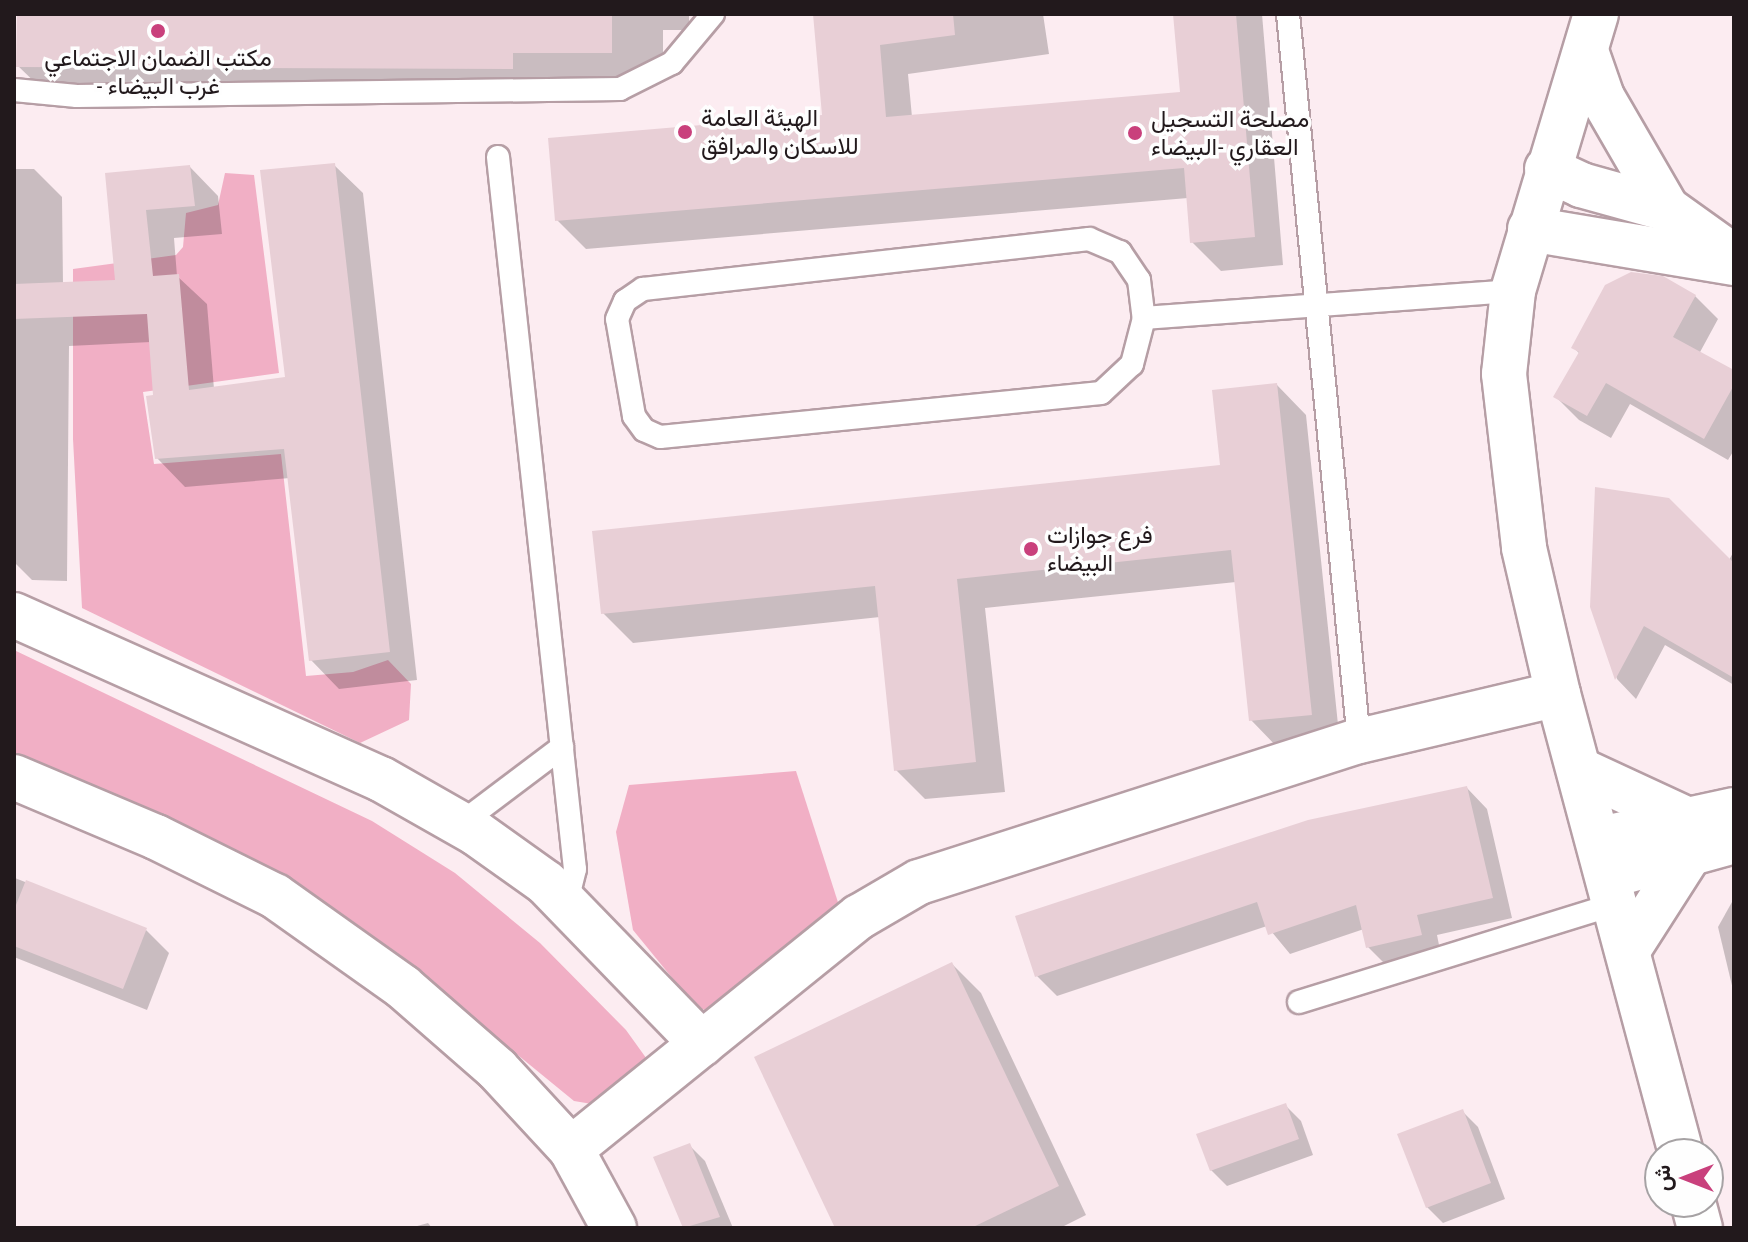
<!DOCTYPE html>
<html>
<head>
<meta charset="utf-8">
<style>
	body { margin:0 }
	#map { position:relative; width:1748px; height:1242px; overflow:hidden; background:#fcecf1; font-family:"PT Sans Narrow",Vazirmatn,sans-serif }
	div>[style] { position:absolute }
	.green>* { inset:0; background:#f1afc5 }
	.shadow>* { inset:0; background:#0003 }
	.building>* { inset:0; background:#e8cfd6 }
	.roads { filter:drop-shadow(2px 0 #b69ea5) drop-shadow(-2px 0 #b69ea5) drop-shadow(0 2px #b69ea5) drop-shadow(0 -2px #b69ea5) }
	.service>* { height:22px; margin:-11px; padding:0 11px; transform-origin:11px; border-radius:11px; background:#fff }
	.minor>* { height:44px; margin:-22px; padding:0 22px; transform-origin:22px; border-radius:22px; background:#fff }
	.dots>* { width:22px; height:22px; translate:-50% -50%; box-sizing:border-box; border:4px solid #fefefe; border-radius:50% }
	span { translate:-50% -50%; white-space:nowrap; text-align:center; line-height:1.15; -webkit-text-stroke:7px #fefefe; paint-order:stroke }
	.poi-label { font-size:24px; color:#22191c }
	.left { translate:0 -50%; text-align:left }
	.frame { position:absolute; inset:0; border:16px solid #22191c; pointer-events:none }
	.north { position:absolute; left:1644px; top:1138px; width:80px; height:80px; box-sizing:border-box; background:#fefefe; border:2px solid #a6a2a4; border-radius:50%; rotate:270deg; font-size:22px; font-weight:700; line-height:32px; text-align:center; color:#22191c }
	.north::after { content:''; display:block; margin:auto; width:28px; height:36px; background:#c9407c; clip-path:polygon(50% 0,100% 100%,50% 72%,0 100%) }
</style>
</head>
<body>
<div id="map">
	<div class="green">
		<div style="clip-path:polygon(225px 173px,254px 175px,279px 373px,143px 392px,154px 464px,281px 454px,306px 676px,353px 672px,388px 660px,411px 684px,409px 720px,360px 743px,82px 608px,73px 439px,73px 269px,176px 255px,183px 247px,186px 213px,218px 205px)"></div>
		<div style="clip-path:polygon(14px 650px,372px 821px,455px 873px,540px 943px,626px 1030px,654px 1069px,604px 1106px,574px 1101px,402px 960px,14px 757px)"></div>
		<div style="clip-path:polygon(796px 771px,843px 918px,724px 1018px,695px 1006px,633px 930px,616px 832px,629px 785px)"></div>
	</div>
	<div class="shadow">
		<div style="clip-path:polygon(19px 14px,689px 14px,689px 30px,663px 30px,663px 65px,640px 65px,640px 80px,47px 94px,18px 66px)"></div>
		<div style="clip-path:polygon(815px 14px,1043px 14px,1049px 54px,908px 74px,912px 117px,1182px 94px,1175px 14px,1262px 14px,1283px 265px,1221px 271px,1192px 242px,1188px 198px,586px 249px,557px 220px,824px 116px)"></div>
		<div style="clip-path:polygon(334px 165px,363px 193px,417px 680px,339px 689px,311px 660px,290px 478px,185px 487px,157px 458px,151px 342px,69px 346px,67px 581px,32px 580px,14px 562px,14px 169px,34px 169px,62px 197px,63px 284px,117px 281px,107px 175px,190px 167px,218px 196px,222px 234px,174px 238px,177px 276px,207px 304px,214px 389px,287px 379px)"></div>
		<div style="clip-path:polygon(1695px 296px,1718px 319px,1699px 354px,1734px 373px,1734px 450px,1728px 460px,1630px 404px,1611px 438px,1579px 420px,1556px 397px,1580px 354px,1573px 347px)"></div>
		<div style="clip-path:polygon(1277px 385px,1306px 415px,1340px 744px,1280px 750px,1251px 720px,1236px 582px,985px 608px,1005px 792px,925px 799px,896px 770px,880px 617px,633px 643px,603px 613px,1222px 467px)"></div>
		<div style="clip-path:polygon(1734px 551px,1734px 685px,1665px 645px,1636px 699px,1617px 679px,1592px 607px,1729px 560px)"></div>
		<div style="clip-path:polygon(1467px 788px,1487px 809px,1512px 918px,1437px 935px,1441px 955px,1388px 967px,1368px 947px,1364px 929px,1290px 954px,1267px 926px,1057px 996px,1037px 976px)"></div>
		<div style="clip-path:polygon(15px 878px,146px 930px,169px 953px,147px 1010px,14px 957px)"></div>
		<div style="clip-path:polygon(1732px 902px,1734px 901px,1734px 994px,1718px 927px)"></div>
		<div style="clip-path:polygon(952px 964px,981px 993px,1086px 1215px,1060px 1228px,837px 1228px)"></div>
		<div style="clip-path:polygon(1285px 1105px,1301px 1121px,1313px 1155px,1227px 1186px,1211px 1170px)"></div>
		<div style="clip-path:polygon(1462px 1111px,1478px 1127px,1505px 1199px,1443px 1223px,1427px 1207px)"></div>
		<div style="clip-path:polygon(689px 1145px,705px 1161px,733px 1228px,685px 1228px,656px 1159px)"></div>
		<div style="clip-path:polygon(428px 1223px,432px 1228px,410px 1228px)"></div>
	</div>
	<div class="building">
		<div style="clip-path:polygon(17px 14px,612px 14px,612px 53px,513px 53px,513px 69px,16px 67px)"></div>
		<div style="clip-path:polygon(813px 14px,953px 14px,955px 35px,880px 45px,886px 117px,1180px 92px,1173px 14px,1236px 14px,1255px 237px,1190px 243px,1184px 168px,555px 221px,548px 138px,822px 115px)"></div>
		<div style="clip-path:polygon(335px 163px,390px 652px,309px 661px,284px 449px,155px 459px,146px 396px,153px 395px,147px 314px,14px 319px,14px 284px,115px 280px,105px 173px,190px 165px,195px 206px,146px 210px,153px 276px,179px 274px,189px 390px,285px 377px,260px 170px)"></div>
		<div style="clip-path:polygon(1631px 272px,1663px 276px,1696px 295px,1673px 337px,1734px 370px,1734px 385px,1704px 439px,1606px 383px,1587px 416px,1553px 397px,1579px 352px,1571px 348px,1605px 285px)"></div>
		<div style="clip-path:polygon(1277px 383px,1312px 715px,1249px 721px,1231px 550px,957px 579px,976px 762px,894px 771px,875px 586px,601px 614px,592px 531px,1220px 465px,1212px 390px)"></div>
		<div style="clip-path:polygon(1595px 487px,1669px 498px,1734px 563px,1734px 678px,1644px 626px,1615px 680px,1590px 607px)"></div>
		<div style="clip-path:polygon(1467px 786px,1493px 898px,1417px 915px,1422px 935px,1366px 948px,1356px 905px,1268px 935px,1257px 902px,1035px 977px,1015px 916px,1308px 820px)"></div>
		<div style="clip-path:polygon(26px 880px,147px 928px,123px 989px,14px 946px,14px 910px)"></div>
		<div style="clip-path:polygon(952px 962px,1059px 1186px,971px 1228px,835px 1228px,754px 1057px)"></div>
		<div style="clip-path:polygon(1286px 1103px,1299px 1139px,1210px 1171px,1196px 1134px)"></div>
		<div style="clip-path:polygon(1463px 1109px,1491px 1183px,1426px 1208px,1397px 1134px)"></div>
		<div style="clip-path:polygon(690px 1143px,720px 1217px,683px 1228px,653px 1157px)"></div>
	</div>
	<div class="roads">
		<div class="service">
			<div style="left:1288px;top:14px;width:730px;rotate:84.42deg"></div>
			<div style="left:14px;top:90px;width:63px;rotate:5.4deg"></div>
			<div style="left:77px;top:96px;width:543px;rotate:-0.74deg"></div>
			<div style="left:620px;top:89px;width:58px;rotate:-26.6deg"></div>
			<div style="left:672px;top:63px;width:64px;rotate:-50.1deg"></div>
			<div style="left:498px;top:157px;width:716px;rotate:83.83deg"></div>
			<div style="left:575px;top:869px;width:36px;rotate:104deg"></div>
			<div style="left:1089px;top:239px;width:34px;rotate:23deg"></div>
			<div style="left:1120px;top:252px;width:34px;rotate:56deg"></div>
			<div style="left:1139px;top:280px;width:38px;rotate:83deg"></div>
			<div style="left:1144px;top:318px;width:48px;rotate:104.6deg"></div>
			<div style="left:1132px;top:364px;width:42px;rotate:136.9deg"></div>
			<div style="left:1101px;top:393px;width:443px;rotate:174.3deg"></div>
			<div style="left:660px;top:437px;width:17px;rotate:-156deg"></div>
			<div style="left:644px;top:430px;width:17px;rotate:-126deg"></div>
			<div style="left:634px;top:416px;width:98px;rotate:-99.9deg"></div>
			<div style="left:617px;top:319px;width:20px;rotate:-66deg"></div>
			<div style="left:625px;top:301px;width:22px;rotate:-34deg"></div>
			<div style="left:643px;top:289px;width:449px;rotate:-6.4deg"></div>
			<div style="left:1144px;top:318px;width:370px;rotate:-4.2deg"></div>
			<div style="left:460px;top:824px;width:128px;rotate:-37deg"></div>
			<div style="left:1299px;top:1002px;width:332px;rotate:-17.2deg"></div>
		</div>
		<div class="minor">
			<div style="left:1596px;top:14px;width:289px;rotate:106.7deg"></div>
			<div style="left:1513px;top:291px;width:83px;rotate:96.2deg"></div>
			<div style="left:1504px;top:374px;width:175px;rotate:83.4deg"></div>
			<div style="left:1524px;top:548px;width:150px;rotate:76.9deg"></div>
			<div style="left:1558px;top:694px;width:476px;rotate:75deg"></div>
			<div style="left:1586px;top:51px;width:49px;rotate:70.8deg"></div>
			<div style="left:1602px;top:97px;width:129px;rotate:59.9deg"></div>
			<div style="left:1547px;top:169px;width:38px;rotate:25deg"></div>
			<div style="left:1581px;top:185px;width:89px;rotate:15.6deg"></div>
			<div style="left:1667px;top:209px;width:82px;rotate:35.6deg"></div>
			<div style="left:1530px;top:229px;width:207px;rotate:9.5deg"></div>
			<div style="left:14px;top:615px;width:402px;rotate:24.1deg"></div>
			<div style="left:381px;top:779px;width:109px;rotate:29.6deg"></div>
			<div style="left:476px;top:833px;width:86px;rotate:35.5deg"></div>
			<div style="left:546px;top:883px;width:224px;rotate:45.9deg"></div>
			<div style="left:1580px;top:770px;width:119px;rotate:24.8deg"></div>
			<div style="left:14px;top:777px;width:154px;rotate:22.9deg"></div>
			<div style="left:156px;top:837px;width:133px;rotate:26.4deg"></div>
			<div style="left:275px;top:896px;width:157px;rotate:35.4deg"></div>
			<div style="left:403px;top:987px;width:125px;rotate:41.1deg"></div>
			<div style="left:497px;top:1069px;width:109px;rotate:47.2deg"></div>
			<div style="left:571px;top:1149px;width:90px;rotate:61.4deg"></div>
			<div style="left:1600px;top:839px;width:137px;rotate:-12.2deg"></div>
			<div style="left:1608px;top:876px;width:131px;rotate:-15.5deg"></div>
			<div style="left:1628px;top:950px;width:112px;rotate:-57.4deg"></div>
			<div style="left:571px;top:1149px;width:370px;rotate:-38.9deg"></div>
			<div style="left:859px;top:917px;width:69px;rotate:-30.3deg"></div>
			<div style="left:919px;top:882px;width:462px;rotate:-17.8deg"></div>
			<div style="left:1359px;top:741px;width:204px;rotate:-13.3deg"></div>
			<div style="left:1693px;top:1202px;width:27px;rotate:75deg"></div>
		</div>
	</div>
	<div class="dots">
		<div style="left:158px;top:31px;background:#c9407c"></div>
		<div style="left:685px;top:132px;background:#c9407c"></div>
		<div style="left:1135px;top:133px;background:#c9407c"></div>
		<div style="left:1031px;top:549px;background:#c9407c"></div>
	</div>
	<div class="poi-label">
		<span style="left:158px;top:72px">مكتب الضمان الاجتماعي<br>- غرب البيضاء</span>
		<span class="left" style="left:701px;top:132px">الهيئة العامة<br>للاسكان والمرافق</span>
		<span class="left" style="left:1151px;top:133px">مصلحة التسجيل<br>العقاري -البيضاء</span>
		<span class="left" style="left:1047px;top:549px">فرع جوازات<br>البيضاء</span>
	</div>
	<div class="frame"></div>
	<div class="north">ش</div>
</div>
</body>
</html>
